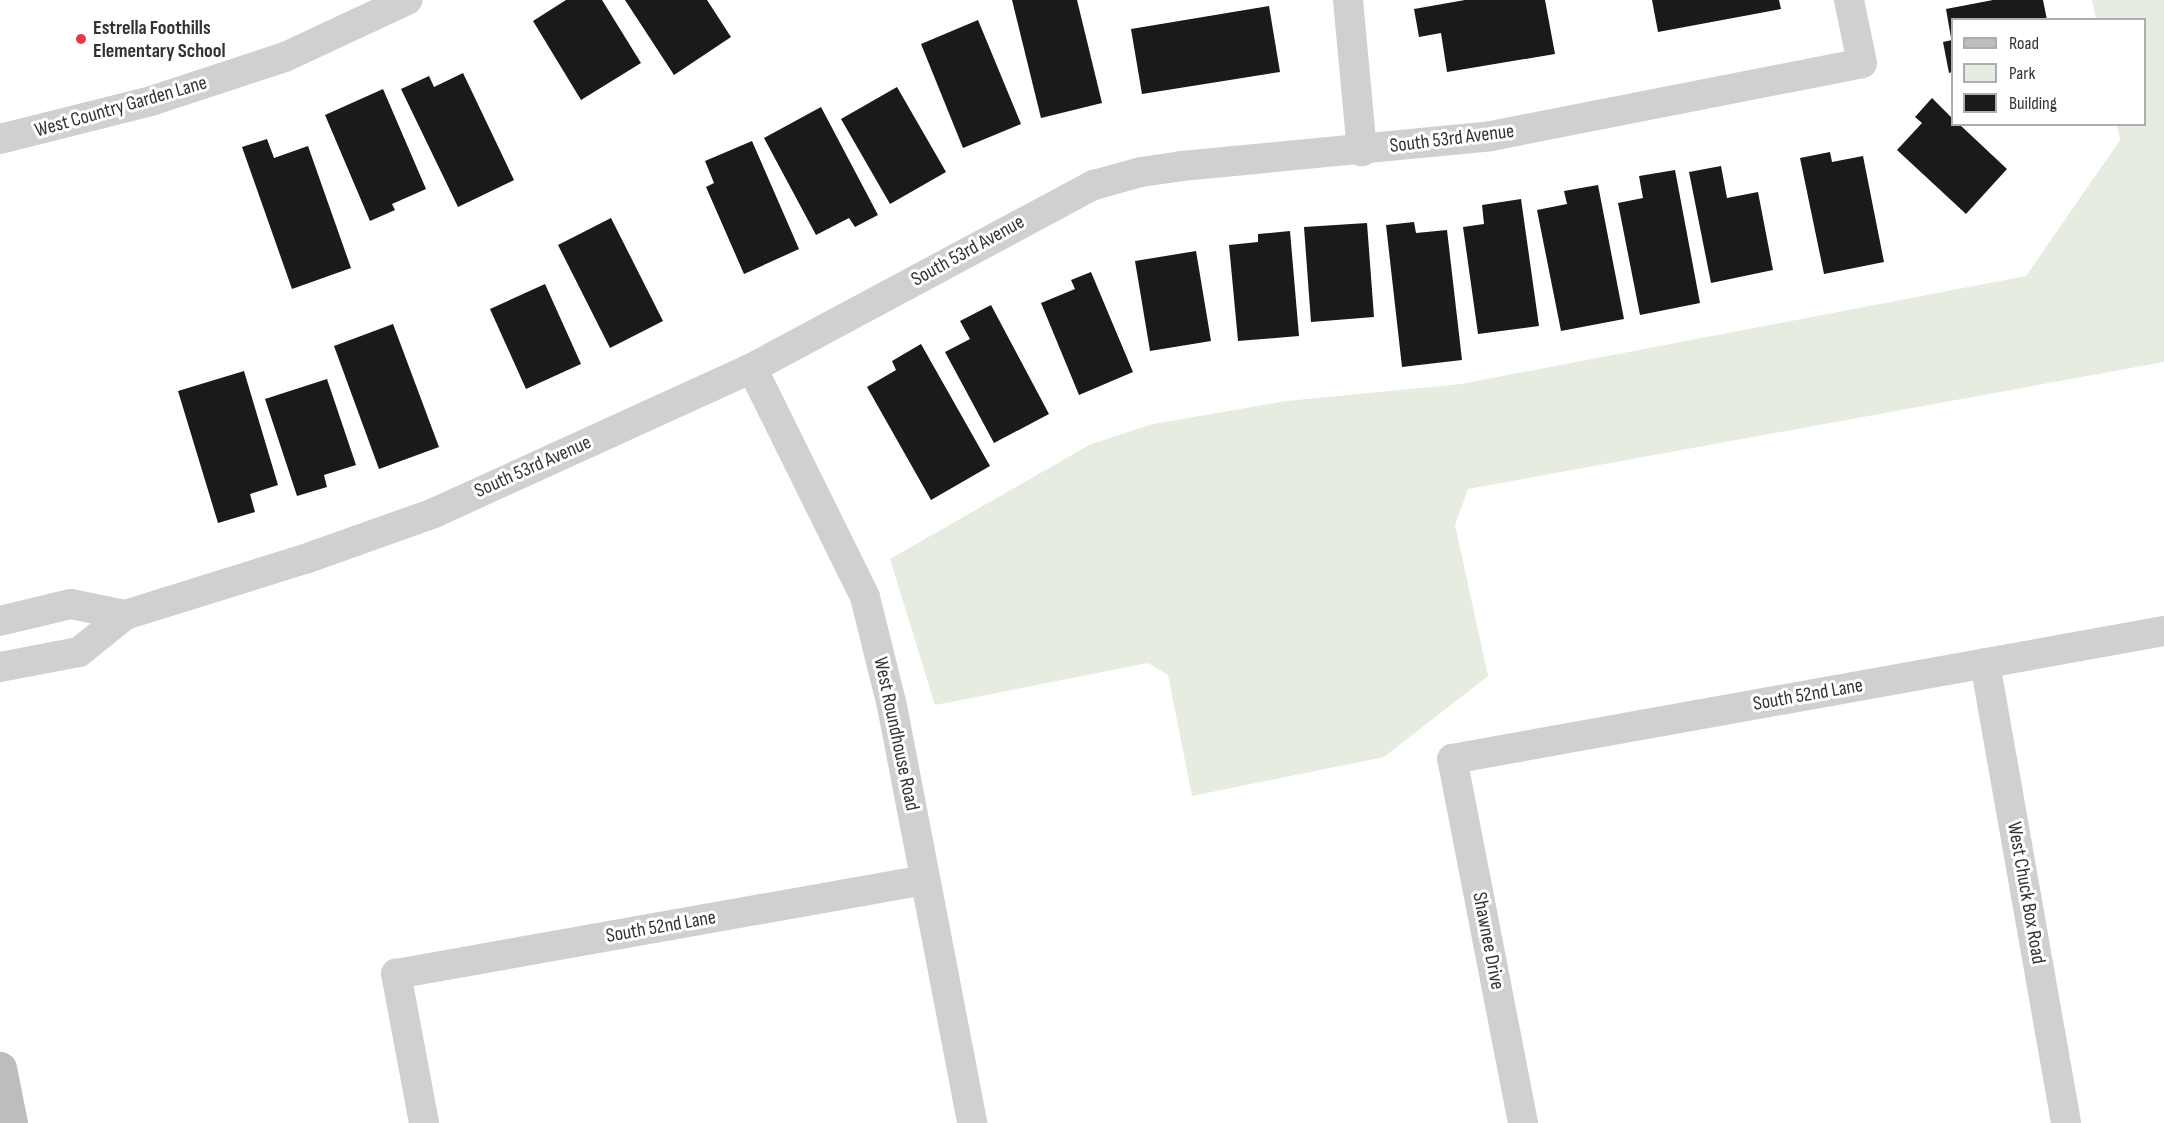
<!DOCTYPE html>
<html>
<head>
<meta charset="utf-8">
<style>
	body { margin:0 }
	#map { position:relative; width:2164px; height:1123px; overflow:hidden; background:#fff; font-family:"Sofia Sans Condensed",sans-serif }
	div>[style] { position:absolute }
	.green>* { inset:0; background:#e6ecdf }
	.building>* { inset:0; background:#1a1a1a }
	.street>* { height:30px; margin:-15px; padding:0 15px; transform-origin:15px; border-radius:15px; background:#d0d0d0 }
	.secondary>* { height:33px; margin:-16.5px; padding:0 16.5px; transform-origin:16.5px; border-radius:16.5px; background:#bdbdbd }
	.dots>* { width:16px; height:16px; translate:-50% -50%; box-sizing:border-box; border:3px solid #fff; border-radius:50% }
	span { translate:-50% -50%; white-space:nowrap; text-align:center; line-height:1.15; -webkit-text-stroke:6px #fff; paint-order:stroke }
	.poi-label { font-size:20px; color:#333; font-weight:700 }
	.left { translate:0 -50%; text-align:left }
	.street-label { font-size:20px; color:#333 }
	.legend { position:absolute; left:1951px; top:18px; width:195px; height:108px; box-sizing:border-box; background:#fff; border:2px solid #adadad; margin:0; padding:8px 10px; list-style:none; font-size:18px; color:#333 }
	.legend li { display:flex; align-items:center; gap:12px; height:30px }
	.legend b { width:30px; border:2px solid #adadad }
</style>
</head>
<body>
<div id="map">
	<div class="green">
		<div style="clip-path:polygon(2092px 0,2164px 0,2164px 362px,1468px 489px,1455px 525px,1488px 676px,1384px 757px,1192px 796px,1168px 675px,1148px 663px,935px 705px,890px 559px,1091px 444px,1153px 424px,1287px 401px,1461px 384px,2026px 276px,2120px 140px,2117px 125px,2144px 124px,2144px 20px,2096px 19px)"></div>
	</div>
	<div class="building">
		<div style="clip-path:polygon(566px 0,602px 0,641px 63px,581px 100px,533px 21px)"></div>
		<div style="clip-path:polygon(625px 0,707px 0,731px 37px,674px 75px)"></div>
		<div style="clip-path:polygon(1012px 0,1077px 0,1102px 103px,1041px 118px)"></div>
		<div style="clip-path:polygon(1465px 0,1545px 0,1555px 54px,1447px 72px,1441px 33px,1419px 37px,1414px 9px)"></div>
		<div style="clip-path:polygon(1652px 0,1779px 0,1781px 9px,1658px 32px)"></div>
		<div style="clip-path:polygon(1993px 0,2043px 0,2047px 20px,1952px 20px,1951px 38px,1946px 9px)"></div>
		<div style="clip-path:polygon(1269px 6px,1280px 72px,1142px 94px,1131px 29px)"></div>
		<div style="clip-path:polygon(978px 20px,1021px 124px,963px 148px,921px 44px)"></div>
		<div style="clip-path:polygon(1952px 40px,1952px 72px,1949px 73px,1943px 42px)"></div>
		<div style="clip-path:polygon(463px 73px,514px 180px,458px 207px,401px 89px,429px 76px,434px 87px)"></div>
		<div style="clip-path:polygon(897px 87px,946px 172px,890px 204px,841px 119px)"></div>
		<div style="clip-path:polygon(383px 89px,426px 189px,392px 204px,395px 210px,370px 221px,325px 115px)"></div>
		<div style="clip-path:polygon(1932px 98px,1952px 118px,1952px 124px,1959px 124px,2007px 169px,1966px 214px,1897px 150px,1922px 123px,1915px 117px)"></div>
		<div style="clip-path:polygon(821px 107px,878px 215px,855px 227px,849px 218px,816px 235px,764px 138px)"></div>
		<div style="clip-path:polygon(267px 139px,274px 158px,308px 146px,351px 268px,292px 289px,242px 147px)"></div>
		<div style="clip-path:polygon(752px 141px,799px 249px,744px 274px,706px 187px,714px 183px,705px 161px)"></div>
		<div style="clip-path:polygon(1830px 152px,1832px 162px,1863px 156px,1884px 262px,1824px 274px,1800px 158px)"></div>
		<div style="clip-path:polygon(1721px 166px,1727px 198px,1758px 192px,1773px 270px,1711px 283px,1689px 172px)"></div>
		<div style="clip-path:polygon(1675px 170px,1700px 303px,1640px 315px,1618px 203px,1643px 198px,1639px 176px)"></div>
		<div style="clip-path:polygon(1598px 185px,1624px 319px,1561px 331px,1537px 210px,1567px 204px,1564px 191px)"></div>
		<div style="clip-path:polygon(1521px 199px,1539px 326px,1478px 334px,1463px 227px,1484px 224px,1482px 205px)"></div>
		<div style="clip-path:polygon(611px 218px,663px 321px,610px 348px,558px 245px)"></div>
		<div style="clip-path:polygon(1414px 222px,1416px 233px,1447px 230px,1462px 360px,1402px 367px,1386px 225px)"></div>
		<div style="clip-path:polygon(1367px 223px,1374px 317px,1311px 322px,1304px 227px)"></div>
		<div style="clip-path:polygon(1290px 231px,1299px 336px,1238px 341px,1229px 245px,1258px 242px,1258px 234px)"></div>
		<div style="clip-path:polygon(1196px 251px,1211px 341px,1150px 351px,1135px 261px)"></div>
		<div style="clip-path:polygon(1091px 272px,1133px 372px,1079px 395px,1041px 303px,1075px 289px,1071px 280px)"></div>
		<div style="clip-path:polygon(545px 284px,581px 364px,526px 389px,490px 309px)"></div>
		<div style="clip-path:polygon(991px 305px,1049px 414px,994px 443px,945px 352px,970px 339px,960px 321px)"></div>
		<div style="clip-path:polygon(393px 324px,439px 447px,379px 469px,334px 346px)"></div>
		<div style="clip-path:polygon(921px 344px,990px 466px,931px 500px,867px 387px,896px 370px,892px 361px)"></div>
		<div style="clip-path:polygon(244px 371px,278px 485px,250px 494px,255px 512px,218px 523px,178px 391px)"></div>
		<div style="clip-path:polygon(327px 379px,356px 465px,324px 475px,327px 487px,297px 496px,265px 399px)"></div>
	</div>
	<div class="street">
		<div style="left:1348px;top:0;width:152px;rotate:84.7deg"></div>
		<div style="left:0;top:139px;width:156px;rotate:-14.1deg"></div>
		<div style="left:151px;top:101px;width:141px;rotate:-18.2deg"></div>
		<div style="left:285px;top:57px;width:135px;rotate:-25deg"></div>
		<div style="left:752px;top:368px;width:255px;rotate:63.7deg"></div>
		<div style="left:865px;top:597px;width:112px;rotate:76.1deg"></div>
		<div style="left:892px;top:706px;width:425px;rotate:79.1deg"></div>
		<div style="left:0;top:621px;width:73px;rotate:-13.5deg"></div>
		<div style="left:71px;top:604px;width:55px;rotate:11.5deg"></div>
		<div style="left:1985px;top:663px;width:467px;rotate:80deg"></div>
		<div style="left:0;top:667px;width:80px;rotate:-10.8deg"></div>
		<div style="left:79px;top:652px;width:59px;rotate:-38.8deg"></div>
		<div style="left:125px;top:615px;width:189px;rotate:-17.3deg"></div>
		<div style="left:305px;top:559px;width:137px;rotate:-19.6deg"></div>
		<div style="left:434px;top:513px;width:349px;rotate:-24.5deg"></div>
		<div style="left:752px;top:368px;width:388px;rotate:-28.2deg"></div>
		<div style="left:1094px;top:185px;width:49px;rotate:-15.5deg"></div>
		<div style="left:1141px;top:172px;width:41px;rotate:-8.3deg"></div>
		<div style="left:1182px;top:166px;width:310px;rotate:-5.5deg"></div>
		<div style="left:1491px;top:136px;width:378px;rotate:-11.1deg"></div>
		<div style="left:1862px;top:63px;width:64px;rotate:-101.7deg"></div>
		<div style="left:424px;top:1123px;width:152px;rotate:-100.6deg"></div>
		<div style="left:396px;top:974px;width:537px;rotate:-10.08deg"></div>
		<div style="left:1523px;top:1123px;width:371px;rotate:-101deg"></div>
		<div style="left:1452px;top:759px;width:723px;rotate:-10.19deg"></div>
	</div>
	<div class="secondary">
		<div style="left:0;top:1068px;width:56px;rotate:78.7deg"></div>
	</div>
	<div class="dots">
		<div style="left:81px;top:39px;background:#e63946"></div>
	</div>
	<div class="poi-label">
		<span class="left" style="left:93px;top:40px">Estrella Foothills<br>Elementary School</span>
	</div>
	<div class="street-label">
		<span style="left:121px;top:107px;rotate:-16deg">West Country Garden Lane</span>
		<span style="left:1452px;top:139px;rotate:-7deg">South 53rd Avenue</span>
		<span style="left:968px;top:251px;rotate:-29deg">South 53rd Avenue</span>
		<span style="left:533px;top:467px;rotate:-24deg">South 53rd Avenue</span>
		<span style="left:1808px;top:695px;rotate:-10deg">South 52nd Lane</span>
		<span style="left:896px;top:734px;rotate:78deg">West Roundhouse Road</span>
		<span style="left:2026px;top:893px;rotate:80deg">West Chuck Box Road</span>
		<span style="left:661px;top:927px;rotate:-10deg">South 52nd Lane</span>
		<span style="left:1488px;top:941px;rotate:79deg">Shawnee Drive</span>
	</div>
	<ul class="legend">
	<li><b style="height:8px;background:#bdbdbd"></b>Road</li>
	<li><b style="height:16px;background:#e6ecdf"></b>Park</li>
	<li><b style="height:16px;background:#1a1a1a"></b>Building</li>
	</ul>
</div>
</body>
</html>
